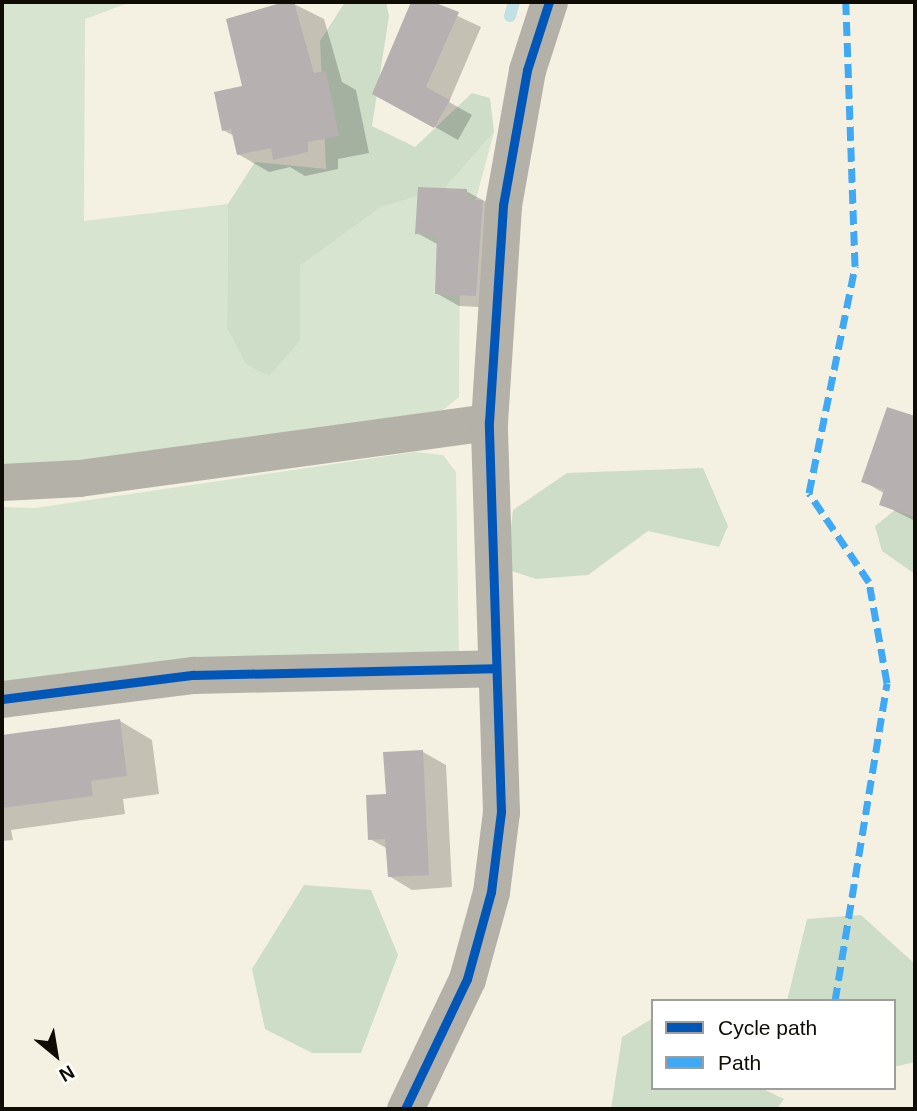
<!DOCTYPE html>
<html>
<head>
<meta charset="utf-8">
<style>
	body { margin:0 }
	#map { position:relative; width:917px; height:1111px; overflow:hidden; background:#f5f1e2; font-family:Arial,sans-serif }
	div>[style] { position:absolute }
	.green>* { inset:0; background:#d6e4d0 }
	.forest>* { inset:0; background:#cdddc8 }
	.shadow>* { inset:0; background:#0003 }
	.stream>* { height:12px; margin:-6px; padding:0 6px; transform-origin:6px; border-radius:6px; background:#c1e0e6 }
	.building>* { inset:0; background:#b6b1b0 }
	.street>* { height:37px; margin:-18.5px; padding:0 18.5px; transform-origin:18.5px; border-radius:18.5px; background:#b4b1a9 }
	.quiet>* { height:7px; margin-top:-3.5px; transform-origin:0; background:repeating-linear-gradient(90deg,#3fa9f5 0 14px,transparent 0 21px) }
	.cycleway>* { height:9px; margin:-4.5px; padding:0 4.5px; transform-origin:4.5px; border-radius:4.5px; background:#0057b8 }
	span { translate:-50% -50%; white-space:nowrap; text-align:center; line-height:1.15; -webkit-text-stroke:7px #fff; paint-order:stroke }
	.frame { position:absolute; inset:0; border:4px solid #0f0c05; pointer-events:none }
	.legend { position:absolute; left:651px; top:999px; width:245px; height:91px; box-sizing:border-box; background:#fff; border:2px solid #9f9e9b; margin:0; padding:9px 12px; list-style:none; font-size:21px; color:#0f0c05 }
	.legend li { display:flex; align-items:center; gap:14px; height:35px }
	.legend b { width:35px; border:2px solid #9f9e9b }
	.north { position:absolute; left:21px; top:1020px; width:70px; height:70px; -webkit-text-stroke:5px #fff; paint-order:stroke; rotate:150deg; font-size:19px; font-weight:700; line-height:28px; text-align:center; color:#0f0c05 }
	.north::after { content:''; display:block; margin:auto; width:24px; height:32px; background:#0f0c05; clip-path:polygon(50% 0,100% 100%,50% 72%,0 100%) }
</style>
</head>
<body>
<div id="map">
	<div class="green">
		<div style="clip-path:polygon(2px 2px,131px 2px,85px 19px,84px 221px,228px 204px,227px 328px,300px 341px,300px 266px,381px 207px,445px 188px,494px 132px,460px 258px,459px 397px,443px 410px,2px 476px)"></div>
		<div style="clip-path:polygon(415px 452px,443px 455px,456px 472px,459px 659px,2px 691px,2px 507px,35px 508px)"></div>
	</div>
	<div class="forest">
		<div style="clip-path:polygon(345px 2px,386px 2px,389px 16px,372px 126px,415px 147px,472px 93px,490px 98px,494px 132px,445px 188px,381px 207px,300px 266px,300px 341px,269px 376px,246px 364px,227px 328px,228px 204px,255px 162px,326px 169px,320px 41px)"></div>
		<div style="clip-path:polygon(703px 468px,728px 526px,719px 547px,648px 531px,588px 575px,536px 579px,506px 569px,513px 510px,567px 473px)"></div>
		<div style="clip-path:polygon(915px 494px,915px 574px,882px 551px,875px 526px)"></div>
		<div style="clip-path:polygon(304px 885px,371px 890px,398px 955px,361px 1053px,312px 1053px,265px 1029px,252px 969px)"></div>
		<div style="clip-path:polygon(861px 915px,915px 964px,915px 1062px,894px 1067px,894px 1001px,787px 1001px,807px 919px)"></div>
		<div style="clip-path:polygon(653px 1018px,653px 1088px,761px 1088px,784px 1099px,777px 1109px,611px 1109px,622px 1037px)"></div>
	</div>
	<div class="shadow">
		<div style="clip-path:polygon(290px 2px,324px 19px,342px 82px,356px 90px,369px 153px,338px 159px,338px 169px,305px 176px,290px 167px,269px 172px,238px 154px,234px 136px,223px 130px,244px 87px,228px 20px)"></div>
		<div style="clip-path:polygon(413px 2px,428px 2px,481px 27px,449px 102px,472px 115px,458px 140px,375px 93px)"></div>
		<div style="clip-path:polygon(466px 191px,490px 204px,499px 308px,459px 306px,436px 293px,439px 245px,417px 233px)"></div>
		<div style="clip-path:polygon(888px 409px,915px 418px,915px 521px,881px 504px,885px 494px,863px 481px)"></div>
		<div style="clip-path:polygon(120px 721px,152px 740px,159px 794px,123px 799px,125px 814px,11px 830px,13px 840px,2px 841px,2px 737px)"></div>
		<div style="clip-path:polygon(423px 752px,446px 765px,452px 887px,412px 890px,389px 876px,388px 849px,370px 839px,388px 796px)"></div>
	</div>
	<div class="stream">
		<div style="left:510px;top:16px;width:15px;rotate:-74deg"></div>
	</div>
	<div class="building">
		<div style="clip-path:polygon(284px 2px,294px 2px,314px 73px,326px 71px,339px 136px,308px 142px,308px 152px,273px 160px,271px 148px,237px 155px,231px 129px,222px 131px,214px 92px,242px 86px,226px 19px)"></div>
		<div style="clip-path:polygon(411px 2px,433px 2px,459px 12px,426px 87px,450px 100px,434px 128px,372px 94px)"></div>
		<div style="clip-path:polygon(418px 187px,467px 189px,467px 200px,483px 200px,476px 296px,435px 294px,437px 235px,415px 234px)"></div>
		<div style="clip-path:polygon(887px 407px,915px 416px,915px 517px,879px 505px,884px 490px,861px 482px)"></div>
		<div style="clip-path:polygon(120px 719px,127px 776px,91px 781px,93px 796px,2px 808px,2px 735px)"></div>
		<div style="clip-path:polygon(423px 750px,429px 875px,388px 877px,385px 839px,368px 840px,366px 795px,386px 794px,383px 752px)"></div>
	</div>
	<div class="street">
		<div style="left:2px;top:482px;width:77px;rotate:-3deg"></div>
		<div style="left:79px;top:478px;width:414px;rotate:-7.8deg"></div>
		<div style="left:2px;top:699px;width:193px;rotate:-7.2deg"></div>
		<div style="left:193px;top:675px;width:301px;rotate:-1.3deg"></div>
		<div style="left:405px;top:1109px;width:144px;rotate:-64.5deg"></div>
		<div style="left:467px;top:979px;width:90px;rotate:-74.6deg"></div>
		<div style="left:491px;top:892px;width:81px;rotate:-82.9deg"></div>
		<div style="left:501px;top:812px;width:390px;rotate:-91.8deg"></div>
		<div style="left:489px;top:422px;width:217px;rotate:-86.3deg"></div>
		<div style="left:503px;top:205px;width:137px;rotate:-79.9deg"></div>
		<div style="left:527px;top:70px;width:71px;rotate:-72.1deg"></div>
	</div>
	<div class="quiet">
		<div style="left:835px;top:1001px;width:322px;rotate:-80.7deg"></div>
		<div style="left:887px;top:683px;width:103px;rotate:-100.1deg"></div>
		<div style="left:869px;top:582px;width:107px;rotate:-124deg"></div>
		<div style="left:809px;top:493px;width:232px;rotate:-78.5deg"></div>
		<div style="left:855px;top:266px;width:264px;rotate:-92deg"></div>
	</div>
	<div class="cycleway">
		<div style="left:2px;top:699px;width:193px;rotate:-7.2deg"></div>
		<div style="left:193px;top:675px;width:301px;rotate:-1.3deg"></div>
		<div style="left:405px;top:1109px;width:144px;rotate:-64.5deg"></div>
		<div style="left:467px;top:979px;width:90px;rotate:-74.6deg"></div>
		<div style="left:491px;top:892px;width:81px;rotate:-82.9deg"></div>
		<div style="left:501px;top:812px;width:390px;rotate:-91.8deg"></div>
		<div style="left:489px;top:422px;width:217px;rotate:-86.3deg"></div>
		<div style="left:503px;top:205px;width:137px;rotate:-79.9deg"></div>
		<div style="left:527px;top:70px;width:71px;rotate:-72.1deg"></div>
	</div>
	<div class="frame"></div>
	<ul class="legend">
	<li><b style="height:9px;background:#0057b8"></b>Cycle path</li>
	<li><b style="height:9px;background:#3fa9f5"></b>Path</li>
	</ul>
	<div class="north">N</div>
</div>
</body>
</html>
